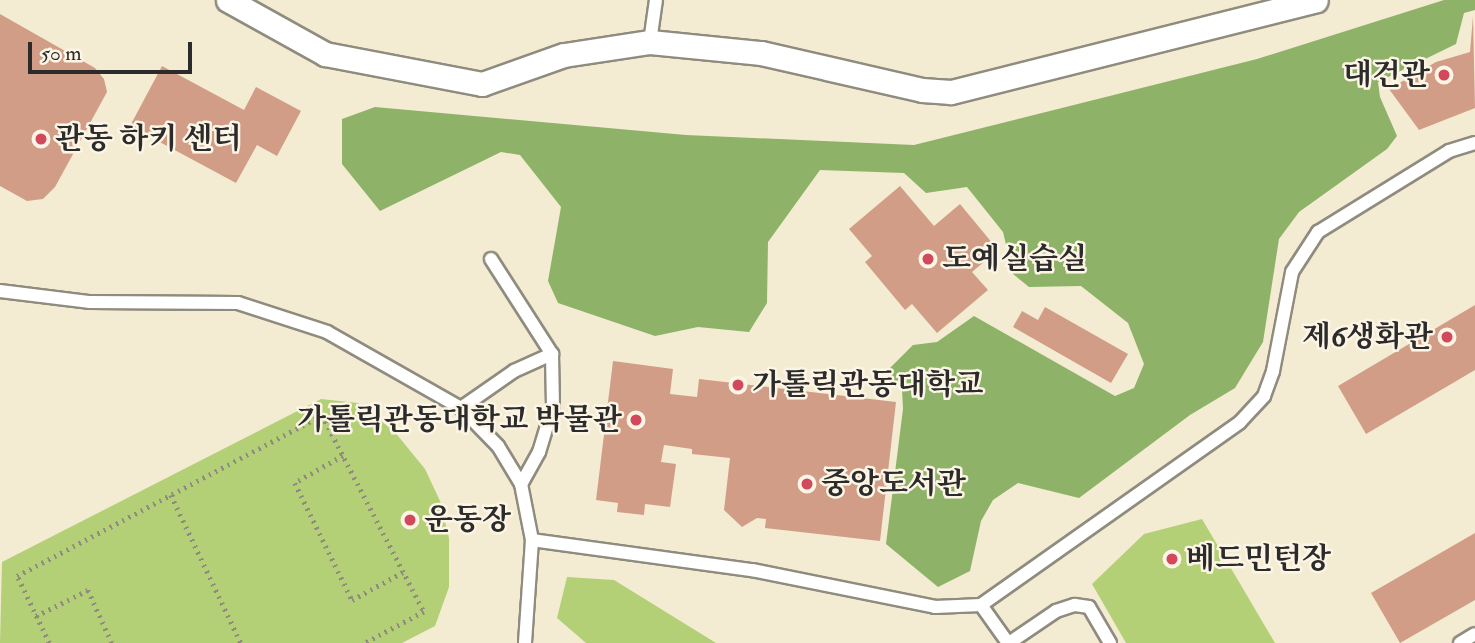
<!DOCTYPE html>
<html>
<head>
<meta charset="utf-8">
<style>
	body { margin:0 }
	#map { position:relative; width:1475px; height:643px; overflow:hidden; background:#f3ecd3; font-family:"IM FELL Double Pica","Noto Serif KR",serif }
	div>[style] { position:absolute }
	.green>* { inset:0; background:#b3d076 }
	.forest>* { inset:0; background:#8eb267 }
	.building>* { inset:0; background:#d29d87 }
	.path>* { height:4.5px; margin-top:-2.25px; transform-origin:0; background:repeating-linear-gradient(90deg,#8f8c7f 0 2px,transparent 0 7px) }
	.roads { filter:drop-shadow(2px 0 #8f8c7f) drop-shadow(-2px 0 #8f8c7f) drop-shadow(0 2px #8f8c7f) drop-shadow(0 -2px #8f8c7f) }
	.lane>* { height:12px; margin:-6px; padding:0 6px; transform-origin:6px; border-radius:6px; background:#fff }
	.street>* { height:23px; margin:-11.5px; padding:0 11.5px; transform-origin:11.5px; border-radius:11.5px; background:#fff }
	.dots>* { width:19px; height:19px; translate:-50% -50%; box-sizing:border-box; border:4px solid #fcf5e5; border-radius:50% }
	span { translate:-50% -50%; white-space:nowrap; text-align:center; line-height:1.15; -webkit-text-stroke:5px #fcf5e5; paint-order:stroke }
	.poi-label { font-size:30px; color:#2b2b2b; font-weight:700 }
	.right { translate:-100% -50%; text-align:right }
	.left { translate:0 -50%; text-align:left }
	.scale { position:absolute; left:28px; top:42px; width:164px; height:32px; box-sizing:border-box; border:4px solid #2b2b2b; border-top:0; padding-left:9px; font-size:21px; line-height:24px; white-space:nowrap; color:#2b2b2b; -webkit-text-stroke:5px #fcf5e5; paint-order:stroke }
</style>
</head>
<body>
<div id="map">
	<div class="green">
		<div style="clip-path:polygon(321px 399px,358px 403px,394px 431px,425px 469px,440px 501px,449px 538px,449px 587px,435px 626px,402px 643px,0 643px,2px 562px)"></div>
		<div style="clip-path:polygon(1202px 519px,1275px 643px,1126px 643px,1092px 584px,1144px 534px)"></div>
		<div style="clip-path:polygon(567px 577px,614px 580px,716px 643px,586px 643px,557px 618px)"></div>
	</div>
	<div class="forest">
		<div style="clip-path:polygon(1444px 0,1475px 0,1475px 10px,1464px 13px,1456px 44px,1378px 82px,1380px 97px,1397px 136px,1387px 149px,1299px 212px,1279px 239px,1263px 342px,1235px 388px,1190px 415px,1079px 498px,1018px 483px,993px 500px,981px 521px,970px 571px,938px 587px,886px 544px,903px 409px,902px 389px,884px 374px,913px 345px,937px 342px,974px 316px,1115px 396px,1134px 388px,1144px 364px,1128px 323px,1081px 286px,1029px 287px,1013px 274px,1003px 232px,967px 187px,926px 193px,904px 173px,820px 170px,768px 242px,767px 303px,749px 332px,698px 327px,655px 336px,558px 303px,548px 281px,561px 207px,520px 155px,501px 152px,380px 211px,342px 164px,342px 119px,375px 107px,686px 135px,914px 145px,1257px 59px)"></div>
	</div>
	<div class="building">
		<div style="clip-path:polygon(0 14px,95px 68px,104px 79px,107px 92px,55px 187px,43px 199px,27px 201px,0 186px)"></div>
		<div style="clip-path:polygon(1473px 16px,1475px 108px,1419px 130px,1389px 89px,1436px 62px,1470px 52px)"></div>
		<div style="clip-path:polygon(162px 66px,244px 110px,256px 87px,301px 111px,277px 156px,257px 145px,236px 183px,130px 126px)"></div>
		<div style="clip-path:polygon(900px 186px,934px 226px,960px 204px,998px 250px,972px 272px,988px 290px,937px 333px,912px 304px,905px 310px,865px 262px,872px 256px,849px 229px)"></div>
		<div style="clip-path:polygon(1475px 305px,1475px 370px,1366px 434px,1338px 386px)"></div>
		<div style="clip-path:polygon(1045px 307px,1128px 354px,1111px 383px,1013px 327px,1022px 311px,1038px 320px)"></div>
		<div style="clip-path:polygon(613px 361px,673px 369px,670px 394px,697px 397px,699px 379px,896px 402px,880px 541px,765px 528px,766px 519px,757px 518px,742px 527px,724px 510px,730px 458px,692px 454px,692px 449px,664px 445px,661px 462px,676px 464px,670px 507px,645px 504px,644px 515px,617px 512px,618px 503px,596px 500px)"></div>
		<div style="clip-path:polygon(1475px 533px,1475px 600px,1400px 643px,1371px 593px)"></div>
	</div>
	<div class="path">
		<div style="left:343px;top:456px;width:55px;rotate:150.6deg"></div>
		<div style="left:295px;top:483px;width:130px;rotate:64deg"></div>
		<div style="left:352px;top:600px;width:58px;rotate:-28.8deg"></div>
		<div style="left:171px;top:495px;width:164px;rotate:64.7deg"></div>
		<div style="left:36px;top:616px;width:58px;rotate:-26.6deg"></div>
		<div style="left:88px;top:590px;width:58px;rotate:65.6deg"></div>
		<div style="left:49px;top:643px;width:74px;rotate:-115.5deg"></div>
		<div style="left:17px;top:576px;width:345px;rotate:-27.8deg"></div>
		<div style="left:322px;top:415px;width:222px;rotate:62.6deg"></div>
		<div style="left:424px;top:612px;width:67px;rotate:152.3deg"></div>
	</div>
	<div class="roads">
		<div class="lane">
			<div style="left:650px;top:42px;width:42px;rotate:-81.9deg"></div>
			<div style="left:491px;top:259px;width:113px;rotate:57.3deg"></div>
			<div style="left:0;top:291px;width:91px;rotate:7deg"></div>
			<div style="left:90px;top:302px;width:148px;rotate:0.4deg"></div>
			<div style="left:238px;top:303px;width:94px;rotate:18deg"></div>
			<div style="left:327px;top:332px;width:154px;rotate:29.6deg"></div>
			<div style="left:461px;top:408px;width:53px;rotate:45.8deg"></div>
			<div style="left:498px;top:446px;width:44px;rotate:58.8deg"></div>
			<div style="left:521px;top:484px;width:57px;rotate:78.9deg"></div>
			<div style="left:532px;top:540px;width:103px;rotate:93.9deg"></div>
			<div style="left:461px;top:408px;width:65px;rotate:-34.9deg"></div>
			<div style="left:514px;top:371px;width:42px;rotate:-24.1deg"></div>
			<div style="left:552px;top:354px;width:52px;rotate:88.9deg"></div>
			<div style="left:553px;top:406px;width:48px;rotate:106.9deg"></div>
			<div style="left:539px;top:452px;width:37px;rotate:119deg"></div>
			<div style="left:532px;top:540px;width:222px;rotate:7.8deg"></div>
			<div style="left:752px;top:570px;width:187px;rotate:11.4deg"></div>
			<div style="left:935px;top:607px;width:46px;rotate:-2.5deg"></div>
			<div style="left:981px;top:605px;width:317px;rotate:-35.2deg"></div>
			<div style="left:1240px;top:422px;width:35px;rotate:-47deg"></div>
			<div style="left:1264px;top:396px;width:27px;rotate:-70deg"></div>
			<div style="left:1273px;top:371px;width:101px;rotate:-79.1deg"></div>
			<div style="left:1292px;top:272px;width:48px;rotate:-57deg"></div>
			<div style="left:1318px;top:232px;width:154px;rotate:-31.7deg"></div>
			<div style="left:1449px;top:151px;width:27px;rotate:-17deg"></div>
			<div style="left:981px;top:605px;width:47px;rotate:54.6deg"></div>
			<div style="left:1009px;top:643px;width:57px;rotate:-34.2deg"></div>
			<div style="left:1056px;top:611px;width:20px;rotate:-18deg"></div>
			<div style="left:1075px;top:605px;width:14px;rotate:8deg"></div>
			<div style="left:1089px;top:607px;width:42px;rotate:59.7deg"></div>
			<div style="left:1460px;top:643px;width:17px;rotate:-31deg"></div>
		</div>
		<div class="street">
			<div style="left:228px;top:0;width:111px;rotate:29.1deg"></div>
			<div style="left:325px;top:54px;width:160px;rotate:10.8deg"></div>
			<div style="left:482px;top:84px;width:87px;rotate:-19.5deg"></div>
			<div style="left:564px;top:55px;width:87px;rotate:-8.6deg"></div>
			<div style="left:650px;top:42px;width:112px;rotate:5.7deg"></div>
			<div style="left:761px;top:53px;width:165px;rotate:12.9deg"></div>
			<div style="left:922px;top:90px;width:29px;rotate:4deg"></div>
			<div style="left:951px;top:92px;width:376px;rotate:-14.1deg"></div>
		</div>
	</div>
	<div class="dots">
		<div style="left:1444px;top:75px;background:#d1495b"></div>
		<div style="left:41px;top:139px;background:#d1495b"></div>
		<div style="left:928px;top:259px;background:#d1495b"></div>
		<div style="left:1447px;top:337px;background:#d1495b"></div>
		<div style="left:738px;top:385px;background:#d1495b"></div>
		<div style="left:636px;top:420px;background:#d1495b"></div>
		<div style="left:807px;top:484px;background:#d1495b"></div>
		<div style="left:410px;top:520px;background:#d1495b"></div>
		<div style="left:1172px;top:559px;background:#d1495b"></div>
	</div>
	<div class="poi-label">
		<span class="right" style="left:1430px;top:75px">대건관</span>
		<span class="left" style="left:55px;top:139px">관동 하키 센터</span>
		<span class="left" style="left:942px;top:259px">도예실습실</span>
		<span class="right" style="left:1433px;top:337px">제6생화관</span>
		<span class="left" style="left:752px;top:385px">가톨릭관동대학교</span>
		<span class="right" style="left:622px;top:420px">가톨릭관동대학교 박물관</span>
		<span class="left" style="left:821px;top:484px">중앙도서관</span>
		<span class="left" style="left:424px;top:520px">운동장</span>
		<span class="left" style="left:1186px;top:559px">베드민턴장</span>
	</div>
	<div class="scale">50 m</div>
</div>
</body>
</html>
